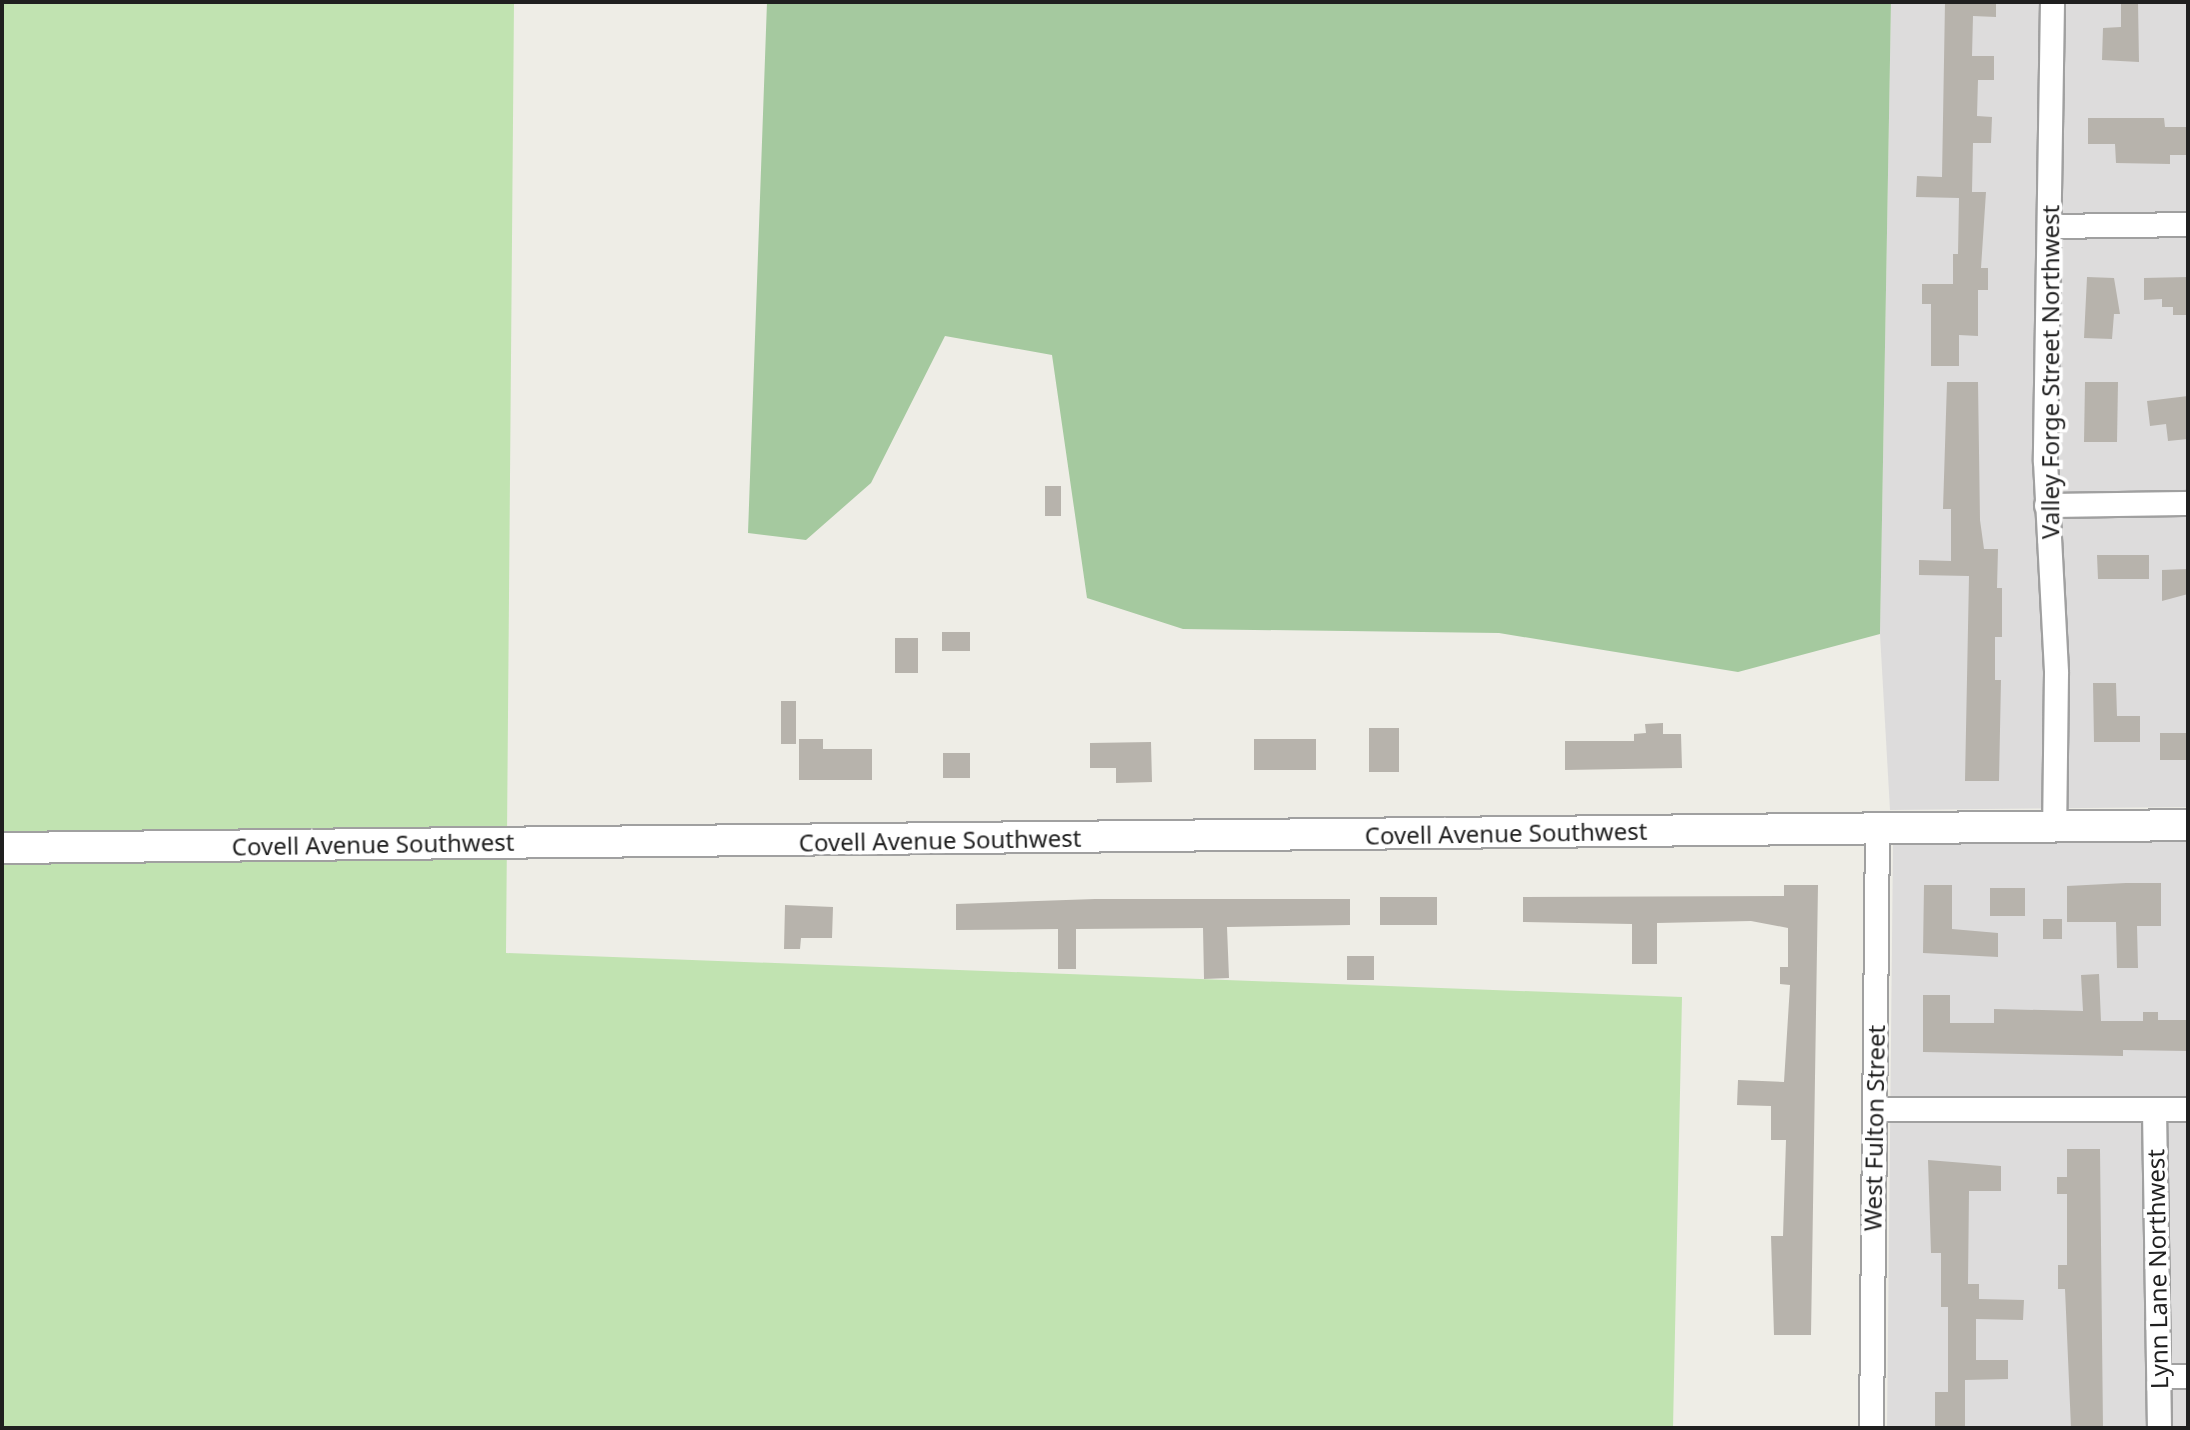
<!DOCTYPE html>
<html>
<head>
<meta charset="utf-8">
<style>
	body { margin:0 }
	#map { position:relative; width:2190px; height:1430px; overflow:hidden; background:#eeede6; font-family:"Noto Sans",sans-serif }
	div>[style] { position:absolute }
	.residential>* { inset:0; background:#dddcdc }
	.grass>* { inset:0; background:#c1e3b1 }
	.forest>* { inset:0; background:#a5c99f }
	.building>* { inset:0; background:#b7b3ac }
	.roads { filter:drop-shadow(2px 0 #a0a0a0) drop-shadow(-2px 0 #a0a0a0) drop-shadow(0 2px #a0a0a0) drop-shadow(0 -2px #a0a0a0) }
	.minor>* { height:23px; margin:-11.5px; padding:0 11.5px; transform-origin:11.5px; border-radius:11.5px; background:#fff }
	.tertiary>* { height:30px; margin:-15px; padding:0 15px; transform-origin:15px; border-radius:15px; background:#fff }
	span { translate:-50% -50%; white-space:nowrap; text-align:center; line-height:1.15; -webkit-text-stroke:7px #fff; paint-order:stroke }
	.street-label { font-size:24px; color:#1f1f1f }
	.frame { position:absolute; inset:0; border:4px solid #1f1f1f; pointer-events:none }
</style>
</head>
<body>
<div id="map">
	<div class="residential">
		<div style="clip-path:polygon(1891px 2px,2188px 2px,2188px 807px,1890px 810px,1880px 634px)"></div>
		<div style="clip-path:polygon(2188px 836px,2188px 1428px,1887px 1428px,1893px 844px,1913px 838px)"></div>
	</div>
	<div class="grass">
		<div style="clip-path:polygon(2px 2px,514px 2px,506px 953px,1682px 997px,1673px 1428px,2px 1428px)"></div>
	</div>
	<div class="forest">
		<div style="clip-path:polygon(767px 2px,1891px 2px,1880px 634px,1738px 672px,1499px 633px,1183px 629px,1087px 598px,1052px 355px,945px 336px,871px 483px,806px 540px,748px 533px)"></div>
	</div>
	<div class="building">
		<div style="clip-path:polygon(1945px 2px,1996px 2px,1996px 17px,1973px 16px,1972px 56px,1994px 56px,1994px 80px,1978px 80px,1977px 116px,1992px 117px,1991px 143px,1973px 143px,1972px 192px,1986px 192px,1981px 268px,1988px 268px,1988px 290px,1978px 290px,1978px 336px,1959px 335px,1959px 366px,1931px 366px,1931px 304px,1922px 304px,1922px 284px,1953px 284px,1953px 254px,1958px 254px,1959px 198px,1916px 197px,1917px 176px,1942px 177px)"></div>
		<div style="clip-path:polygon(2121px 2px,2138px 2px,2139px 62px,2102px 60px,2103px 28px,2121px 27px)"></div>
		<div style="clip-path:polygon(2088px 118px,2164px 118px,2165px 127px,2188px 127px,2188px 155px,2170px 155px,2170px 164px,2116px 163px,2115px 144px,2088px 144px)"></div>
		<div style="clip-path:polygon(2087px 277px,2114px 278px,2120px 314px,2114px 314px,2112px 339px,2084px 338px)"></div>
		<div style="clip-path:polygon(2188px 277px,2188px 315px,2173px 315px,2173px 307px,2162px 307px,2162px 299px,2144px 300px,2144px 278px)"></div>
		<div style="clip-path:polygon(1947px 382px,1978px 382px,1980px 520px,1984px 549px,1998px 549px,1997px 588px,2002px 588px,2002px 637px,1995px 637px,1995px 680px,2001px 680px,1999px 781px,1965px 781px,1969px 576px,1919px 575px,1919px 560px,1951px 561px,1951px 509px,1943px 509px)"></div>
		<div style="clip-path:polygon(2085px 382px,2118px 382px,2117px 442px,2084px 442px)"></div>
		<div style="clip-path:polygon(2188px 396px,2188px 439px,2168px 441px,2166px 424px,2150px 426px,2147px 401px)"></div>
		<div style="clip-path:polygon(1045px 486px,1061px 486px,1061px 516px,1045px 516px)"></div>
		<div style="clip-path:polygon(2097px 555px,2149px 555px,2149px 579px,2098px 579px)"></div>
		<div style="clip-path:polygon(2188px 569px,2188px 594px,2162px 601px,2162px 570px)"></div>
		<div style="clip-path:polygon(942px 632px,970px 632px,970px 651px,942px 651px)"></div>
		<div style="clip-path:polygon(895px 638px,918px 638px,918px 673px,895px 673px)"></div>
		<div style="clip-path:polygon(2093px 683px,2116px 683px,2117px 716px,2140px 716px,2140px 742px,2094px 742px)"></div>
		<div style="clip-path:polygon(781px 701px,796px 701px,796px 744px,781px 744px)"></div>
		<div style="clip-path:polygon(1663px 723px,1663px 734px,1681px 734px,1682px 768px,1565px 770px,1565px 741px,1634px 741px,1634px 734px,1646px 733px,1645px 724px)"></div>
		<div style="clip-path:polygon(1369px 728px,1399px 728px,1399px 772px,1369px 772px)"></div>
		<div style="clip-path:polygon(2160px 733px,2188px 733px,2188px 760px,2160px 760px)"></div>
		<div style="clip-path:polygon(799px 739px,823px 739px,823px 749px,872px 749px,872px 780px,799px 780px)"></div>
		<div style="clip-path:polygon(1254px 739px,1316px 739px,1316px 770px,1254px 770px)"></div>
		<div style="clip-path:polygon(1151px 742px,1152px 782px,1116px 783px,1116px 768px,1090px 768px,1090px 743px)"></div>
		<div style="clip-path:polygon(943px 753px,970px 753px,970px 778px,943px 778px)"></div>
		<div style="clip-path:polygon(2126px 883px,2161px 883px,2161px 926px,2137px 926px,2138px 968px,2117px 968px,2116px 922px,2067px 922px,2067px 886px)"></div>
		<div style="clip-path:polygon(1784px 885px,1818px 885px,1811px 1335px,1774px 1335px,1771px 1236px,1783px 1236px,1786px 1140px,1771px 1140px,1771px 1106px,1737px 1105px,1738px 1080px,1784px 1082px,1790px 985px,1780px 984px,1780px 967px,1788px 967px,1788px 928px,1751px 921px,1657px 923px,1657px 964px,1632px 964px,1632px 924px,1523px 922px,1523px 897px,1784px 896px)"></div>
		<div style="clip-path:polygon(1924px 885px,1952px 885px,1952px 929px,1998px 933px,1998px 957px,1923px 953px)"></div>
		<div style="clip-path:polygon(1990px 888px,2025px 888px,2025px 916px,1990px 916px)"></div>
		<div style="clip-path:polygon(1380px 897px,1437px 897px,1437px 925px,1380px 925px)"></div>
		<div style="clip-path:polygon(1095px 899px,1350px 899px,1350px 925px,1227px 927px,1229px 978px,1204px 979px,1203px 928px,1076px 929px,1076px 969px,1058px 969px,1058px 929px,956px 930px,956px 904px)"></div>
		<div style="clip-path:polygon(785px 905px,833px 907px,832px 938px,801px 938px,800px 949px,784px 949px)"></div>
		<div style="clip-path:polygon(2043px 919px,2062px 919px,2062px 939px,2043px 939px)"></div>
		<div style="clip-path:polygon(1347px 956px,1374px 956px,1374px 980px,1347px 980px)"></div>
		<div style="clip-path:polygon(2099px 974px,2101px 1021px,2143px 1021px,2143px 1012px,2158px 1012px,2158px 1020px,2188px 1020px,2188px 1051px,2123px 1050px,2123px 1056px,1923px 1052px,1923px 995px,1950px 995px,1950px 1023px,1994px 1023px,1994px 1009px,2083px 1011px,2081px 975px)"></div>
		<div style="clip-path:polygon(2067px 1149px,2100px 1149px,2103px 1428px,2071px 1428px,2065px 1289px,2058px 1289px,2058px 1265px,2067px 1265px,2067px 1194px,2057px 1194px,2057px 1177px,2067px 1177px)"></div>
		<div style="clip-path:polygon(1928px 1160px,2001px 1166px,2001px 1191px,1969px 1191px,1968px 1284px,1979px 1284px,1979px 1299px,2024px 1300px,2023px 1320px,1976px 1319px,1976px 1360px,2008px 1360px,2008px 1379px,1965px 1380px,1965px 1428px,1935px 1428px,1935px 1392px,1948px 1392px,1948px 1307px,1941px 1307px,1941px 1253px,1931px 1253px)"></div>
	</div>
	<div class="roads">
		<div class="minor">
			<div style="left:2052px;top:2px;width:459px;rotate:90.9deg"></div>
			<div style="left:2045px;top:461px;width:212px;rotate:87deg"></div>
			<div style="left:2056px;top:673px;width:153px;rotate:90.7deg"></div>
			<div style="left:2049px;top:226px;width:139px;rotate:-0.8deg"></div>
			<div style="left:2046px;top:505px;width:142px;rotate:-0.8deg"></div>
			<div style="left:1875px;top:1109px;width:313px"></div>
			<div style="left:2154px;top:1110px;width:318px;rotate:89.1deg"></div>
			<div style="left:2159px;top:1376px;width:29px"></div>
			<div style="left:1871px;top:1428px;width:600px;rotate:-89.43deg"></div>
		</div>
		<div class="tertiary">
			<div style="left:2px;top:848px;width:2186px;rotate:-0.6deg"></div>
		</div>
	</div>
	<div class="street-label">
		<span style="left:2050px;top:372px;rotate:-90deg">Valley Forge Street Northwest</span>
		<span style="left:1506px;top:833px;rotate:-1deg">Covell Avenue Southwest</span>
		<span style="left:940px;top:840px;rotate:-1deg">Covell Avenue Southwest</span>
		<span style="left:373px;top:844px;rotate:-1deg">Covell Avenue Southwest</span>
		<span style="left:1874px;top:1128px;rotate:-89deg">West Fulton Street</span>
		<span style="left:2157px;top:1269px;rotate:-91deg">Lynn Lane Northwest</span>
	</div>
	<div class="frame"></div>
</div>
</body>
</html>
